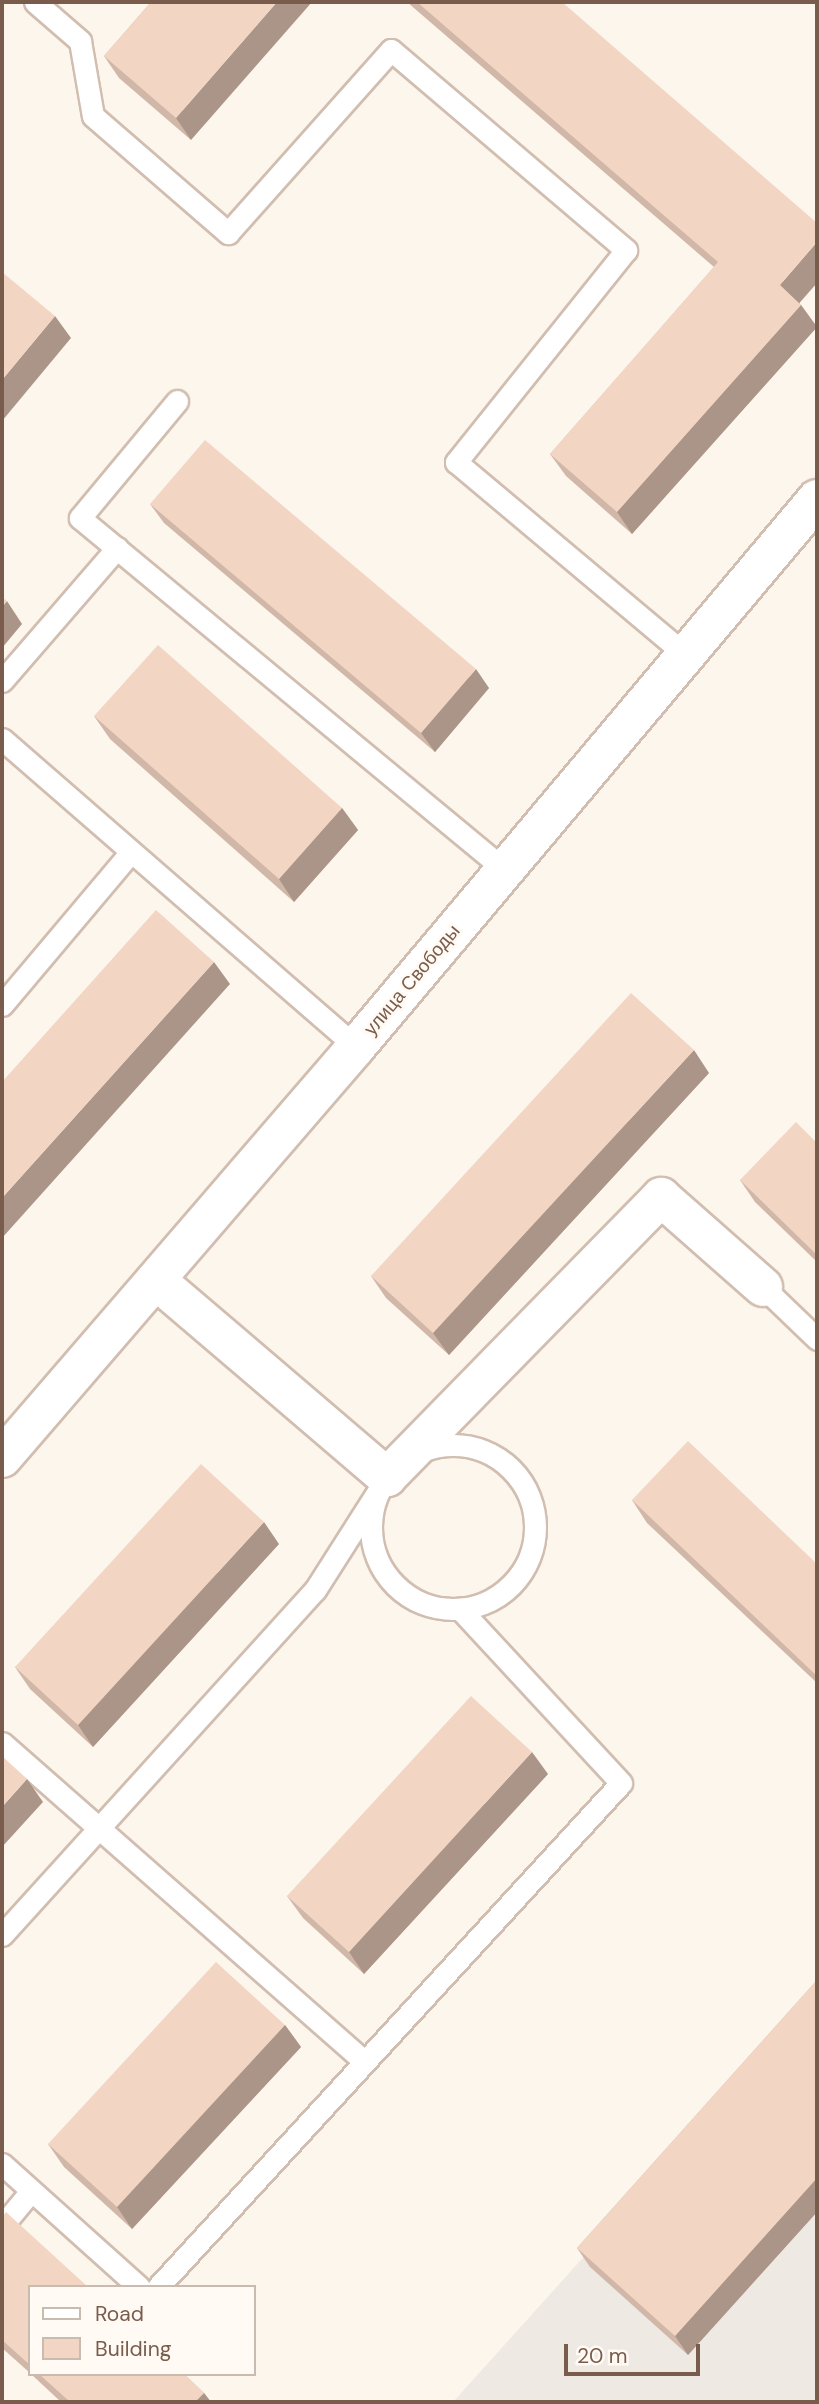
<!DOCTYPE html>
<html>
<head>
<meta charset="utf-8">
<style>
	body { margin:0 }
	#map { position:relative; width:819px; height:2404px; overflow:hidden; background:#fdf6ec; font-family:"DM Sans",sans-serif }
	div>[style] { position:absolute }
	.industrial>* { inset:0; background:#efe9e4 }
	.roads { filter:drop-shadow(2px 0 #d1beb0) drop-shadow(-2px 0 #d1beb0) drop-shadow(0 2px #d1beb0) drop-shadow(0 -2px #d1beb0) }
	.lane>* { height:21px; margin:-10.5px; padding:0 10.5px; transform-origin:10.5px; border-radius:10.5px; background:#fff }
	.lane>.ring { margin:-10.5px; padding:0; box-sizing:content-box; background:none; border:21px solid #fff; border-radius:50% }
	.street>* { height:38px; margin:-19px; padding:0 19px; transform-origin:19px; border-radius:19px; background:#fff }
	.wall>* { inset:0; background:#d1b7a8 }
	.shaded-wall>* { inset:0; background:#aa9588 }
	.building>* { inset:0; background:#f3d5c3 }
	span { translate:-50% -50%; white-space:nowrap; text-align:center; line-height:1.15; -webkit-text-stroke:5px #fffaf3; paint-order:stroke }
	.street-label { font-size:19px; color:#7a5c4d }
	.frame { position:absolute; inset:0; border:4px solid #7a5c4d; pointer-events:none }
	.legend { position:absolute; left:28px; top:2285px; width:228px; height:91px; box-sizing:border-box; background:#fffaf3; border:2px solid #cabbb1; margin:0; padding:9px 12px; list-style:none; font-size:21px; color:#7a5c4d }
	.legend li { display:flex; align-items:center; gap:14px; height:35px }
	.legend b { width:35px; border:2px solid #cabbb1 }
	.scale { position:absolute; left:564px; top:2344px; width:136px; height:32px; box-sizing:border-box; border:4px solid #7a5c4d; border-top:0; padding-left:9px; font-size:21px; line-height:24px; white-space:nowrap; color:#7a5c4d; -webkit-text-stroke:5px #fffaf3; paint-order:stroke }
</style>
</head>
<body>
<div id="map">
	<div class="industrial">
		<div style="clip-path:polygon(817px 1998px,817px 2402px,453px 2402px)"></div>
	</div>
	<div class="roads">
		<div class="lane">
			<div style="left:35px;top:2px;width:60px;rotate:40.9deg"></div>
			<div style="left:80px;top:41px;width:76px;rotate:80.2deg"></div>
			<div style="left:93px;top:116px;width:179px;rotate:40.9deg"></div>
			<div style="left:228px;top:233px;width:245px;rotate:-48.3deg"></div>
			<div style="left:391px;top:50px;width:309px;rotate:40.4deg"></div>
			<div style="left:626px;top:250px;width:272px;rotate:128.7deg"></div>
			<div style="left:456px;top:462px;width:300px;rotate:40deg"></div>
			<div style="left:177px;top:401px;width:152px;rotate:129.7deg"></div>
			<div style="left:80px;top:518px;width:552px;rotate:39.63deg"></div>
			<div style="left:2px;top:681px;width:176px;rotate:-49.2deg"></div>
			<div style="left:2px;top:739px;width:469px;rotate:41deg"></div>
			<div style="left:2px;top:1005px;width:200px;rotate:-49.9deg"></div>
			<div style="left:763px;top:1287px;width:75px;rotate:43.9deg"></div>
			<div class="ring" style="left:371px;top:1445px;width:143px;height:143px"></div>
			<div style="left:2px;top:1743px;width:483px;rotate:41.3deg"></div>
			<div style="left:2px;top:1935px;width:466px;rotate:-47.8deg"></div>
			<div style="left:315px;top:1590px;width:134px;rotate:-57.5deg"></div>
			<div style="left:2px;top:2164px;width:184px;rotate:41.9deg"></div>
			<div style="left:2px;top:2226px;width:45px;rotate:-50.4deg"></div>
			<div style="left:158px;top:2287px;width:684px;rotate:-47.43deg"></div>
			<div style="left:621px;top:1783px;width:237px;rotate:-132.8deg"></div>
		</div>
		<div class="street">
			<div style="left:156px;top:1280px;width:304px;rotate:40.5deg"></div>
			<div style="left:387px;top:1477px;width:392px;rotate:-45.6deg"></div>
			<div style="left:661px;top:1197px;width:136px;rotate:41.4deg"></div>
			<div style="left:2px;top:1458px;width:542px;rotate:-49.26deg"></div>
			<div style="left:356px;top:1047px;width:716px;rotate:-49.93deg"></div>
		</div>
	</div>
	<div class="wall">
		<div style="clip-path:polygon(151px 2px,191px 140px,119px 78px,104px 56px)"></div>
		<div style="clip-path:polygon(407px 2px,562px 2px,801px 305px,817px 327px,632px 534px,566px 476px,550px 454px,714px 267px)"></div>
		<div style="clip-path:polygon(150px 504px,489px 688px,435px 752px,164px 523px)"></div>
		<div style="clip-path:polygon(94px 716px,342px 808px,358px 830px,294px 902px,110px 739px)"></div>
		<div style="clip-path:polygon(709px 1073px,449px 1355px,386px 1298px,371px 1276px)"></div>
		<div style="clip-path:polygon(817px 1143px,817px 1262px,755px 1202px,740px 1180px)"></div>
		<div style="clip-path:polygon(632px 1500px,817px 1564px,817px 1683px,647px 1523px)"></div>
		<div style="clip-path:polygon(279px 1544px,93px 1747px,30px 1689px,15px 1667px)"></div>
		<div style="clip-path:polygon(548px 1774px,364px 1974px,303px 1918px,287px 1896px)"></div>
		<div style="clip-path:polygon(817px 1980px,817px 2212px,688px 2355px,590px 2267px,577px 2248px)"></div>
		<div style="clip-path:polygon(285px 2025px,301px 2047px,132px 2229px,64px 2167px,48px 2144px)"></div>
		<div style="clip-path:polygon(2px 2217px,30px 2287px,30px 2373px,2px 2348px)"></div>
		<div style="clip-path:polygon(31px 2374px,184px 2374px,204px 2393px,211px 2402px,61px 2402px)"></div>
	</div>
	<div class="shaded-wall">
		<div style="clip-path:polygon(277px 2px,312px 2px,191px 140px,176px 118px)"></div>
		<div style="clip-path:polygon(817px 242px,817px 283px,795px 308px,780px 285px)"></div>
		<div style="clip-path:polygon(801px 305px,817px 327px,632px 534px,617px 512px)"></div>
		<div style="clip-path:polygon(55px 316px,71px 338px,2px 421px,2px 380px)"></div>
		<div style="clip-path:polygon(7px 601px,22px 624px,2px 648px,2px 607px)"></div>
		<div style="clip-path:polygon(476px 669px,489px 688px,435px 752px,421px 733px)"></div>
		<div style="clip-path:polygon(342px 808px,358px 830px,294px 902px,279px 879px)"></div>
		<div style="clip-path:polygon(214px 962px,230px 984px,2px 1238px,2px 1198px)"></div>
		<div style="clip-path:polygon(694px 1050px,709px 1073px,449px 1355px,433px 1333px)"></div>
		<div style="clip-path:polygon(264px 1522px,279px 1544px,93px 1747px,78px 1725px)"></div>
		<div style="clip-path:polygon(532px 1752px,548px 1774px,364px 1974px,349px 1952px)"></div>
		<div style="clip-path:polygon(27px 1779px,43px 1802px,2px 1847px,2px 1807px)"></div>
		<div style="clip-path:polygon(285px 2025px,301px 2047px,132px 2229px,117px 2207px)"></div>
		<div style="clip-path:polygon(817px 2178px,817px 2212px,688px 2355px,675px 2336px)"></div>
		<div style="clip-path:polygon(204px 2393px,211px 2402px,195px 2402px)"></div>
	</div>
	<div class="building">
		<div style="clip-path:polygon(151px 2px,277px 2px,176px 118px,104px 56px)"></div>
		<div style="clip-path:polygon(417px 2px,562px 2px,817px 223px,817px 242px,780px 285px,801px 305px,617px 512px,550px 454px,718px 262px)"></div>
		<div style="clip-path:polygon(2px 272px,55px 316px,2px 380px)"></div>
		<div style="clip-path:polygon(205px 440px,476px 669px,421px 733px,150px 504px)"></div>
		<div style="clip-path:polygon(2px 597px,7px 601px,2px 607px)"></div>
		<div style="clip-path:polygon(158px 645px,342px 808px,279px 879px,94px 716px)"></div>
		<div style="clip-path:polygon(156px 910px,214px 962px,2px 1198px,2px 1082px)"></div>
		<div style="clip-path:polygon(631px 993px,694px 1050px,433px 1333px,371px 1276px)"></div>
		<div style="clip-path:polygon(796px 1122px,817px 1143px,817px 1255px,740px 1180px)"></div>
		<div style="clip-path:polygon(688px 1441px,817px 1564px,817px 1676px,632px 1500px)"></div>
		<div style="clip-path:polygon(201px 1464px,264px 1522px,78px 1725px,15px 1667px)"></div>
		<div style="clip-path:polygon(471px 1696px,532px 1752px,349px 1952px,287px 1896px)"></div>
		<div style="clip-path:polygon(2px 1756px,27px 1779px,2px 1807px)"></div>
		<div style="clip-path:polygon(216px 1962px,285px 2025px,117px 2207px,48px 2144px)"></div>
		<div style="clip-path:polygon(817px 1980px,817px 2178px,675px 2336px,577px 2248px)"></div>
		<div style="clip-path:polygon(6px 2212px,88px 2287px,30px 2287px,30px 2365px,2px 2340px,2px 2217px)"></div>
		<div style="clip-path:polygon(39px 2374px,184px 2374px,204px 2393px,195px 2402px,70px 2402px)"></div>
	</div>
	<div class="street-label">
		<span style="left:412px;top:980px;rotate:-50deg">улица Свободы</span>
	</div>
	<div class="frame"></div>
	<ul class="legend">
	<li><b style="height:9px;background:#fff"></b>Road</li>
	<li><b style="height:19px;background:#f3d5c3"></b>Building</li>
	</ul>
	<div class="scale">20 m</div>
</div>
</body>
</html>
